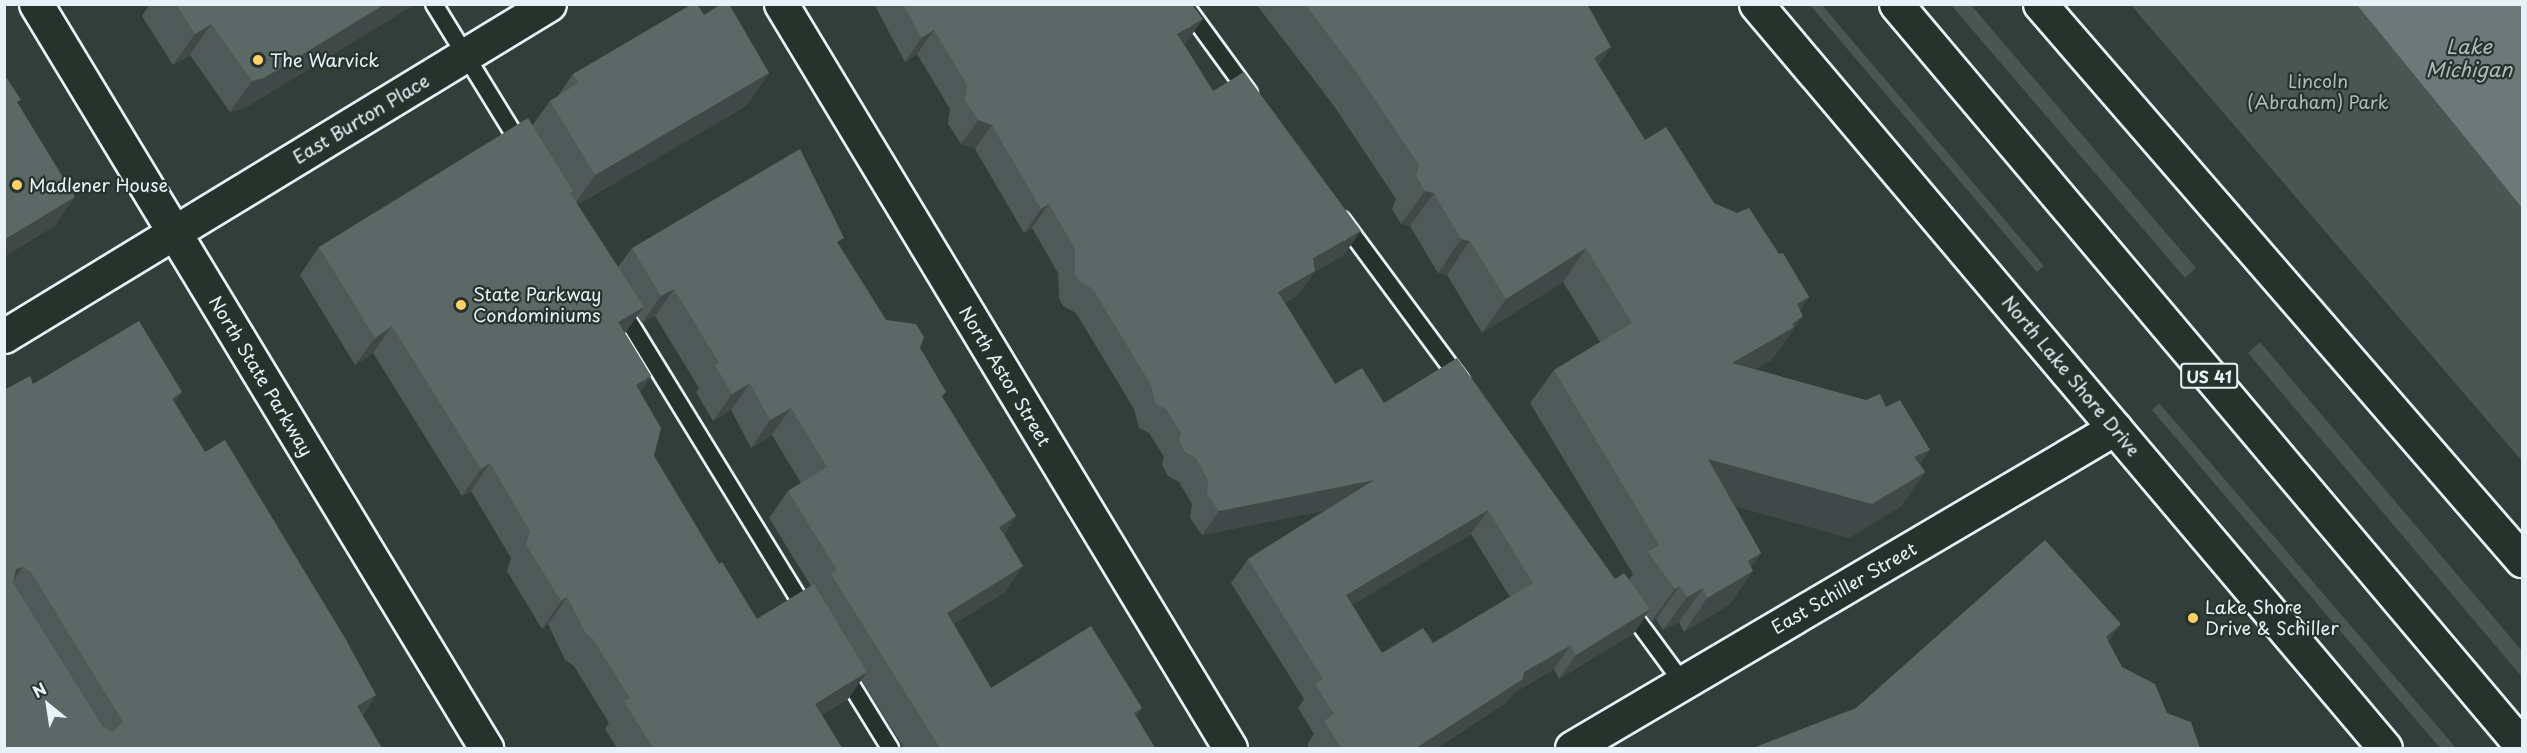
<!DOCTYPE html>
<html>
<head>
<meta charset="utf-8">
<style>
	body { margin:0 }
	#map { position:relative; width:2527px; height:753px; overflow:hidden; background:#323e39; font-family:"Playpen Sans",sans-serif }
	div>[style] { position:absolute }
	.green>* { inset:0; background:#495651 }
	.water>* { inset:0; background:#6d7978 }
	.roads { filter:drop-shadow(2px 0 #e8f1f8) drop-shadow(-2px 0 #e8f1f8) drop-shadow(0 2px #e8f1f8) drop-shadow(0 -2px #e8f1f8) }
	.lane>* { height:16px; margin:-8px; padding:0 8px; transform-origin:8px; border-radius:8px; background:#26332d }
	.street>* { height:33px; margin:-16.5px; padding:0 16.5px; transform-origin:16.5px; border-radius:16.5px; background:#26332d }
	.secondary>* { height:33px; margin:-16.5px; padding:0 16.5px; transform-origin:16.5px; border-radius:16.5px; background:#26332d }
	.highway>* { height:33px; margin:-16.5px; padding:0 16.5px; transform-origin:16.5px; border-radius:16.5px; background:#26332d }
	.wall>* { inset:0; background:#4f5957 }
	.shaded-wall>* { inset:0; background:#404947 }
	.building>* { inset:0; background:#5c6865 }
	.dots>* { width:16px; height:16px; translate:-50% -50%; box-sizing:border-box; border:3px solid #26332d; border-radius:50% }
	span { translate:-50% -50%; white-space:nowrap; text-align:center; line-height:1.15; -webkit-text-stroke:4.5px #26332d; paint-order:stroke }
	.shield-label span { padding:2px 4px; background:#26332d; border:2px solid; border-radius:4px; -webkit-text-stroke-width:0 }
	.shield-label { font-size:16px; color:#e8f1f8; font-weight:700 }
	.poi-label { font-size:18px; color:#e8f1f8 }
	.left { translate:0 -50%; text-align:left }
	.park-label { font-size:18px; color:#b0bbbe }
	.street-label { font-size:18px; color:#e8f1f8 }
	.water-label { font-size:20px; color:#b1bbbe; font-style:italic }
	.frame { position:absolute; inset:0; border:6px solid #e8f1f8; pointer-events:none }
	.north { position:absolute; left:18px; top:675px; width:60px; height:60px; -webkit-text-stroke:4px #26332d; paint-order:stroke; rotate:330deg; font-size:16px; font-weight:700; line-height:24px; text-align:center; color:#e8f1f8 }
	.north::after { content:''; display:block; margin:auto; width:21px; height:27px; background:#e8f1f8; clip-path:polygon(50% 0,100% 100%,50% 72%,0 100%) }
</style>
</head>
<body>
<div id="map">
	<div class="green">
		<div style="clip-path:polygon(1810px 5px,1822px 5px,2044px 266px,2037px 272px)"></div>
		<div style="clip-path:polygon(1951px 5px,1971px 5px,2196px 268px,2185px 278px)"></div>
		<div style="clip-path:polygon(2131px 5px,2357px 5px,2522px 208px,2522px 461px)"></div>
		<div style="clip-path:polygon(2260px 342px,2522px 651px,2522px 677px,2248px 353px)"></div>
		<div style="clip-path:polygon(2159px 403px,2456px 748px,2440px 748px,2152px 410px)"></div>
	</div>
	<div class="water">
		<div style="clip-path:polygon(2357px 5px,2522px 5px,2522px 208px,2446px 114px)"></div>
	</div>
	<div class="roads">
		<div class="lane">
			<div style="left:434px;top:4px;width:168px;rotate:58.4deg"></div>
			<div style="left:1184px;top:4px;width:110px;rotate:53.9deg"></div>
			<div style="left:1342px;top:220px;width:200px;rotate:53.5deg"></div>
			<div style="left:620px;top:307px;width:358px;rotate:58.5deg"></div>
			<div style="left:1627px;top:607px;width:94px;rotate:53.6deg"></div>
			<div style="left:842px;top:670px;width:92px;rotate:58.4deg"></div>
		</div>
		<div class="street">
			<div style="left:36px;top:4px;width:870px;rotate:58.83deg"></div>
			<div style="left:781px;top:4px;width:869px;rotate:58.89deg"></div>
			<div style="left:4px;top:336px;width:638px;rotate:-31.35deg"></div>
			<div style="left:1572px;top:748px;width:630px;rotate:-30.51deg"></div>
		</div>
		<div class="secondary">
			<div style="left:1756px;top:4px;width:974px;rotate:49.79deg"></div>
		</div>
		<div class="highway">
			<div style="left:1896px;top:4px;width:971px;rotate:49.85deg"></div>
			<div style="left:2040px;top:4px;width:736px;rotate:49.08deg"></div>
		</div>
	</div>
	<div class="wall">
		<div style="clip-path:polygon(150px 4px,415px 4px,243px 109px,230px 112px,190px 55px,173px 65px,142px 16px)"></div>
		<div style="clip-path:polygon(evenodd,874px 4px,1192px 4px,1186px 43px,1184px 44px,1213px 91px,1344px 255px,1314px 272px,1298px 295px,1285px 303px,1335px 384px,1384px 403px,1615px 579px,1629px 580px,1633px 574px,1530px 403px,1554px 370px,1600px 342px,1563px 282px,1482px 333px,1447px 275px,1438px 273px,1410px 226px,1401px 224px,1392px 209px,1396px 199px,1334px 106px,1256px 4px,1587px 4px,1598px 65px,1645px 140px,1714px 203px,1779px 254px,1809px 297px,1800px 310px,1780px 349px,1777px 352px,1770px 361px,1755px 369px,1886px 407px,1925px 472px,1901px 506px,1849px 538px,1735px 506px,1761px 553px,1751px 567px,1730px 604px,1684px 632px,1679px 622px,1663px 630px,1656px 619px,1651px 622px,1646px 615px,1634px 633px,1559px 679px,1554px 669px,1514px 693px,1506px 703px,1437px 748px,1310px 748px,1307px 745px,1314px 734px,1298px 708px,1304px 699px,1231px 583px,1248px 559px,1326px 510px,1202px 535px,1190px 518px,1192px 504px,1179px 482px,1168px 476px,1162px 465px,1164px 457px,1149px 433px,1139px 428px,1134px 409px,1076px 313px,1063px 306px,1059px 298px,1058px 273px,1032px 228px,1024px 233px,975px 149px,961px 144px,948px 124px,950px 109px,917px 54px,905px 62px,874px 4px,1471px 534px,1510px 597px,1433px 643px,1382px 653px,1352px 605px,1471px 534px)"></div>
		<div style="clip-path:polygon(evenodd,704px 15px,769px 73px,746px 106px,577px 205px,618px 267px,632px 248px,839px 245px,886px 320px,920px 348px,946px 392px,942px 397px,1016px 516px,1004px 534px,1023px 566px,1004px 593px,954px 624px,991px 688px,1142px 708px,1136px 717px,1155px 748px,904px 748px,861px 680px,848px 699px,822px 715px,842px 748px,617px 748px,605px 729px,609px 723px,574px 666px,565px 660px,548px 624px,542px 629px,507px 571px,511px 558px,471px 491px,462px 496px,373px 353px,355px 365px,300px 275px,319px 247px,532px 126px,550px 101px,558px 96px,573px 74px,704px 15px,637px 316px,642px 323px,655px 316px,699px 388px,696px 392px,713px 421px,731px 410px,751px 448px,772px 435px,801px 483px,788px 491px,769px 518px,811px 586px,757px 619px,719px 564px,654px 456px,640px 392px,651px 376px,625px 333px,637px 316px)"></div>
		<div style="clip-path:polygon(4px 390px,175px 403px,205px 452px,376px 695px,363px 715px,4px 748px)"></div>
	</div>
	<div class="shaded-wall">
		<div style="clip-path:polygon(385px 4px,415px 4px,243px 109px,230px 112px,252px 81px)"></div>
		<div style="clip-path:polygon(1203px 19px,1186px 43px,1160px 58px,1177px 34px)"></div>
		<div style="clip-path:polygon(211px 24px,190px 55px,173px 65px,195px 34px)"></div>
		<div style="clip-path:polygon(934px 30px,917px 54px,905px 62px,921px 38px)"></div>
		<div style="clip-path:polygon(1611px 47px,1588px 81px,1594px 58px)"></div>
		<div style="clip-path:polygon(769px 73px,746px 106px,572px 208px,595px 175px)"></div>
		<div style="clip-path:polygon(978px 120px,992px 125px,975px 149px,961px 144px)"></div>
		<div style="clip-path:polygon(1425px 191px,1434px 193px,1410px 226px,1401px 224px)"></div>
		<div style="clip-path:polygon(75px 197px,55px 226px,4px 257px,4px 240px)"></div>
		<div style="clip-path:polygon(1049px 204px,1032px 228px,1024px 233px,1041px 209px)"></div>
		<div style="clip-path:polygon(1361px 231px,1344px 255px,1314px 272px,1298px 295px,1261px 316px,1278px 292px,1313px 258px)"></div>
		<div style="clip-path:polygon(1461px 239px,1470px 241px,1447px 275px,1438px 273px)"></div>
		<div style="clip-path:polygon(1586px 248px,1563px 282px,1482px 333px,1506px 299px)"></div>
		<div style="clip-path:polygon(674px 289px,655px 316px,642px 323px,661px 296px)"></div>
		<div style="clip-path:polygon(1809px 297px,1786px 331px,1797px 304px)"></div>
		<div style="clip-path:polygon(644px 307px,624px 334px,618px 322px)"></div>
		<div style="clip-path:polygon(1803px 316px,1780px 349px,1777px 352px,1770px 361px,1709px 396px,1732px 363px)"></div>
		<div style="clip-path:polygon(392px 326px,373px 353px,355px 365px,375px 338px)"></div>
		<div style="clip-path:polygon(651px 376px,632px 404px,636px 385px)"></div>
		<div style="clip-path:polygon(750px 383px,731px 410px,713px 421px,732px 394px)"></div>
		<div style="clip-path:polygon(182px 392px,164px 419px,172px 399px)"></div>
		<div style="clip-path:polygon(791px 408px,772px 435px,751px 448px,770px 420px)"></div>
		<div style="clip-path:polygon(1930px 450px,1907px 483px,1925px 472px,1901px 506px,1849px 538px,1685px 492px,1708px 459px,1914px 457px)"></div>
		<div style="clip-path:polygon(490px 463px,471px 491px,462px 496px,481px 469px)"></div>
		<div style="clip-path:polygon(1374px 480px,1357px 504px,1202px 535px,1219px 511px)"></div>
		<div style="clip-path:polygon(1488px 510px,1471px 534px,1329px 619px,1346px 595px)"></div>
		<div style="clip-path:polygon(1016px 516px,997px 543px,999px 527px)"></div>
		<div style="clip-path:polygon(1761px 553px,1745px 576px,1753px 571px,1730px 604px,1684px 632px,1707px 598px,1748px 561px)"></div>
		<div style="clip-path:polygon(1023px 566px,1004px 593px,928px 640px,947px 613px)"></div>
		<div style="clip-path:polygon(23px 567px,4px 593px,16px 569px)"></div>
		<div style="clip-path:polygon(1680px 586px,1656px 619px,1651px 622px,1675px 589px)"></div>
		<div style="clip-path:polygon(1703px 588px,1679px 622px,1663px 630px,1687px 597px)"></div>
		<div style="clip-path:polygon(567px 597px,548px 624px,542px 629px,561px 601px)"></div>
		<div style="clip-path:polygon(1650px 609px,1634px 633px,1559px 679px,1576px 655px)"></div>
		<div style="clip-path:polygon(2121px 624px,2099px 655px,2106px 637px)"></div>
		<div style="clip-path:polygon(1571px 645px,1554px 669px,1514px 693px,1506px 703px,1437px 748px,1416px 748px,1524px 672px)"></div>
		<div style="clip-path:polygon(867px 672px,848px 699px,796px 732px,815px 704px)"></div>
		<div style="clip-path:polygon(376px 695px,358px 722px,357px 706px)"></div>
		<div style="clip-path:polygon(1142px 708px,1123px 735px,1134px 713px)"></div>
	</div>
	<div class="building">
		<div style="clip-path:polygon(176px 4px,385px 4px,264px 78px,252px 81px,211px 24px,195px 34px)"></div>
		<div style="clip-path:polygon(692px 4px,697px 4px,704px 15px,721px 4px,729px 4px,769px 73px,595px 175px,550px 101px,578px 83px,573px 74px)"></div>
		<div style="clip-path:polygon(evenodd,903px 4px,1192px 4px,1203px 19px,1177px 34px,1213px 91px,1244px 72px,1361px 231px,1313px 258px,1315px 271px,1278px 292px,1335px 384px,1362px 368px,1384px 403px,1457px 358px,1615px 579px,1624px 573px,1650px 609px,1576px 655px,1571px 645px,1524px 672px,1523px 679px,1416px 748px,1341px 748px,1324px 721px,1334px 714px,1315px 684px,1323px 679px,1248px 559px,1374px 480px,1219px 511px,1207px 494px,1208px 480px,1196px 458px,1185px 452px,1179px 441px,1181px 433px,1166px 409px,1156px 404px,1151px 385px,1093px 289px,1080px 282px,1075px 274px,1075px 249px,1049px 204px,1041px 209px,992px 125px,978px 120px,965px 100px,967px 85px,934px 30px,921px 38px,903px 4px,1488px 510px,1533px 583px,1433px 643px,1423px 628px,1382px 653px,1346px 595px,1488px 510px)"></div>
		<div style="clip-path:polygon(1305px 4px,1587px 4px,1611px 47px,1594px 58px,1645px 140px,1666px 127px,1714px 203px,1737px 213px,1749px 208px,1779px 254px,1783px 253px,1809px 297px,1797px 304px,1803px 316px,1792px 324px,1794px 327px,1732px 363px,1866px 400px,1880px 394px,1886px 407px,1900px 400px,1930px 450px,1914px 457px,1925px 472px,1872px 504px,1708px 459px,1761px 553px,1748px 561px,1753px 571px,1707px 598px,1703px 588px,1687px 597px,1680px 586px,1675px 589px,1648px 552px,1659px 545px,1554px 370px,1632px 323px,1586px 248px,1506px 299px,1470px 241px,1461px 239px,1434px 193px,1425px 191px,1416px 176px,1419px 165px,1357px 73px)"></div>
		<div style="clip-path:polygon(4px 74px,21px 100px,17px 102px,75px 197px,4px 240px)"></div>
		<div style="clip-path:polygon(528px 118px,573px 191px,570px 193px,644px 307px,618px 322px,651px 376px,636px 385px,661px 428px,654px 456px,719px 564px,722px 562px,757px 619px,814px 584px,867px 672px,815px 704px,842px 748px,653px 748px,624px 701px,630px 698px,593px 639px,585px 632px,567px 597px,561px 601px,526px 544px,530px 531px,490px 463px,481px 469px,392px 326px,375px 338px,319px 247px)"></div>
		<div style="clip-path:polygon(800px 149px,844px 238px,837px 242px,886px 320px,916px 324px,924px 337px,920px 348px,946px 392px,941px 395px,1016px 516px,999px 527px,1023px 566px,947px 613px,991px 688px,1091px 626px,1142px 708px,1134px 713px,1155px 748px,940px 748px,831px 574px,837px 570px,788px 491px,827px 467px,791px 408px,770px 420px,750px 383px,732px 394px,715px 365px,719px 363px,674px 289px,661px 296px,632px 248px)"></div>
		<div style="clip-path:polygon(evenodd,139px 321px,182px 392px,172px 399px,205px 452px,225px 440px,345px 638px,376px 695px,357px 706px,382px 748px,4px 748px,4px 390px,30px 376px,33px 384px,139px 321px,23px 567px,31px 572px,123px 722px,113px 732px,103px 727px,13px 583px,16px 569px,23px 567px)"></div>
		<div style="clip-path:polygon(2045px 540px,2121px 624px,2106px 637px,2122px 667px,2155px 684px,2167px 713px,2191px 722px,2200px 748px,1753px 748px,1856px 708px)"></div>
	</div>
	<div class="dots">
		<div style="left:258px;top:60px;background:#ffd166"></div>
		<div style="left:17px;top:185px;background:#ffd166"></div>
		<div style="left:461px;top:305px;background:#ffd166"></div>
		<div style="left:2193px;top:618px;background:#ffd166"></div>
	</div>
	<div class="shield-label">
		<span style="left:2209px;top:376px">US 41</span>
	</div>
	<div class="poi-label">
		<span class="left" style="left:270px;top:60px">The Warvick</span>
		<span class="left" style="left:29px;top:185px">Madlener House</span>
		<span class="left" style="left:473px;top:305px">State Parkway<br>Condominiums</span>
		<span class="left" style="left:2205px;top:618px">Lake Shore<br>Drive &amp; Schiller</span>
	</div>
	<div class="park-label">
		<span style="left:2318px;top:92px">Lincoln<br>(Abraham) Park</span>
	</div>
	<div class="street-label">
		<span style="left:361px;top:119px;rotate:-31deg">East Burton Place</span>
		<span style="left:261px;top:376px;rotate:59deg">North State Parkway</span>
		<span style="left:1005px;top:376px;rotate:59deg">North Astor Street</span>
		<span style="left:2071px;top:376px;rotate:50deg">North Lake Shore Drive</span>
		<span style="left:1844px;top:588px;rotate:-30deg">East Schiller Street</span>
	</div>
	<div class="water-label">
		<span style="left:2469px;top:58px">Lake<br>Michigan</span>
	</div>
	<div class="frame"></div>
	<div class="north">N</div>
</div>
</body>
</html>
